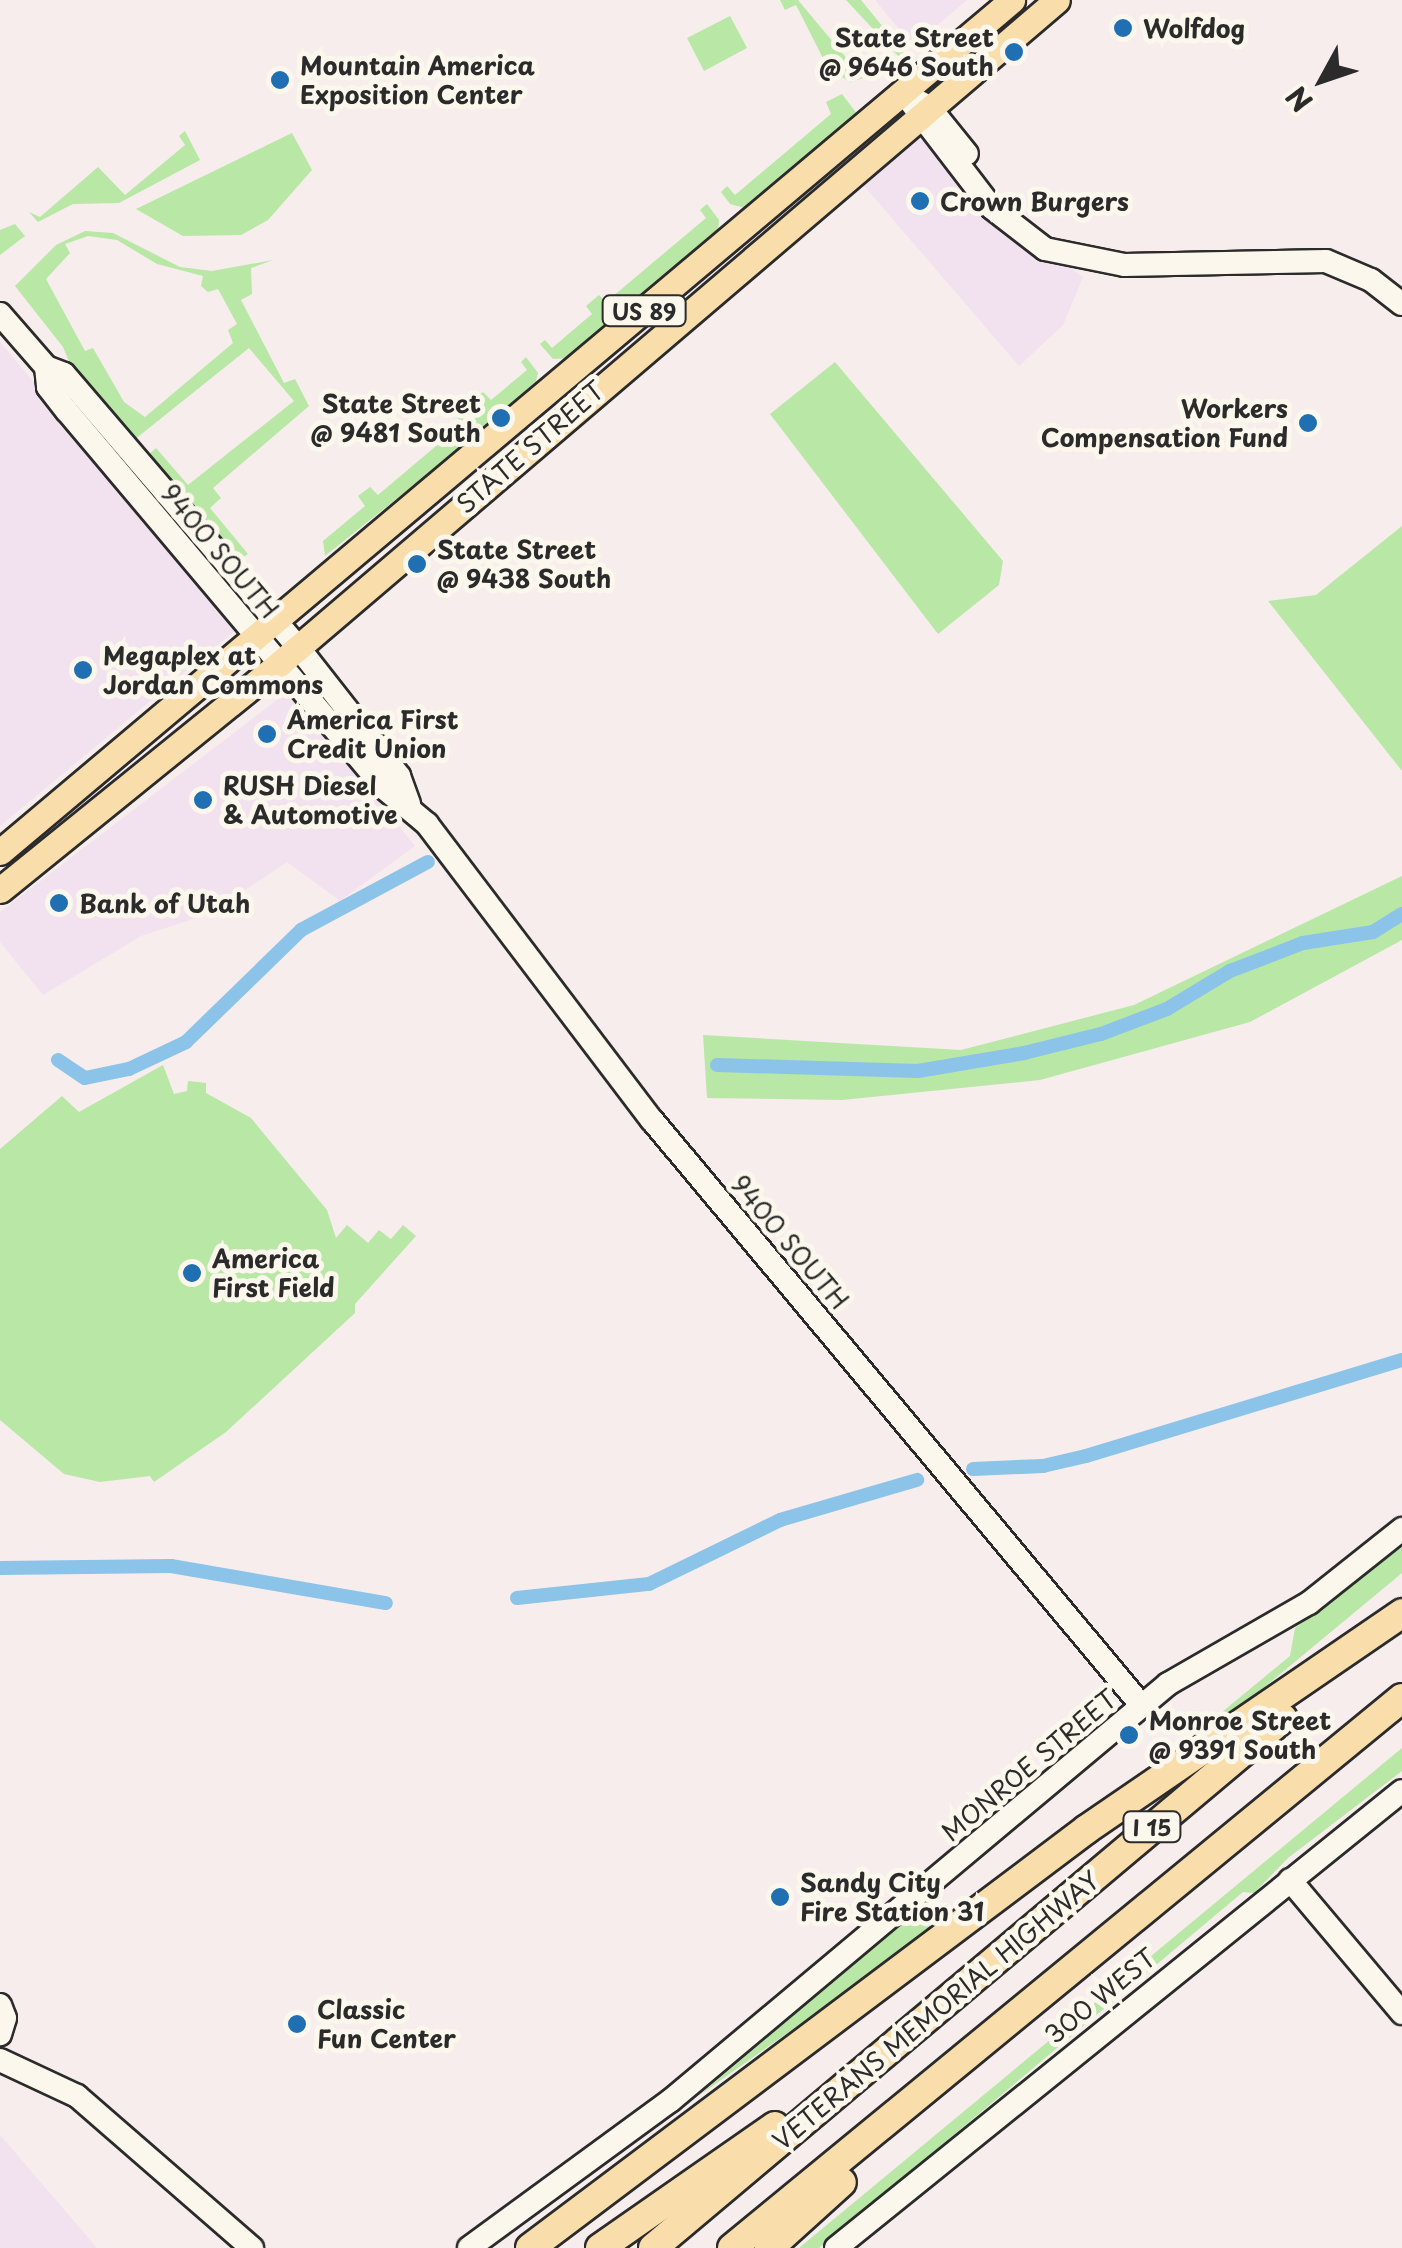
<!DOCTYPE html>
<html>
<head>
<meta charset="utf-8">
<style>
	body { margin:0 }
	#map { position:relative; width:1402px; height:2248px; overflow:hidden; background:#f7eded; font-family:"Playpen Sans",sans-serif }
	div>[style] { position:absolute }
	.built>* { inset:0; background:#f2e1ee }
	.green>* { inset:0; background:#b8e7a6 }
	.canal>* { height:14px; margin:-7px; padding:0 7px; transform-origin:7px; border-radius:7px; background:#8bc3e9 }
	.roads { filter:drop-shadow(2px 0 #2b2b2b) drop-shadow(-2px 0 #2b2b2b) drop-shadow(0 2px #2b2b2b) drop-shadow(0 -2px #2b2b2b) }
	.secondary>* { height:22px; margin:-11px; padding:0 11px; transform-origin:11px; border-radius:11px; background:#fbf7ec }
	.primary>* { height:25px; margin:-12.5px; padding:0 12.5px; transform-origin:12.5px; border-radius:12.5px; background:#f9deab }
	.highway>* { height:28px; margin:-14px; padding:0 14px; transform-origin:14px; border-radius:14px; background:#f9deab }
	.dots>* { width:28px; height:28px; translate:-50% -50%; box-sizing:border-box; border:5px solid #fbf7ec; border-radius:50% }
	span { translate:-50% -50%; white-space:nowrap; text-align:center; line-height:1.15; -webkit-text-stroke:10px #fbf7ec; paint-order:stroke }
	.shield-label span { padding:2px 8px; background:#fbf7ec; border:2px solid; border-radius:8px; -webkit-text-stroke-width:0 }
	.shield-label { font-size:22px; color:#2b2b2b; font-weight:700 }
	.poi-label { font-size:25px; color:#2b2b2b; font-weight:700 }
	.left { translate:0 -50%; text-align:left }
	.right { translate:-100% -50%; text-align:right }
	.street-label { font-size:25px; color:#2b2b2b }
	.north { position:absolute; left:1272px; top:30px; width:100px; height:100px; -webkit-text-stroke:8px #fbf7ec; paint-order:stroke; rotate:230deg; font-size:28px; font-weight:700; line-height:40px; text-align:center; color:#2b2b2b }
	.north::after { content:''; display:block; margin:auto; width:35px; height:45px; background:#2b2b2b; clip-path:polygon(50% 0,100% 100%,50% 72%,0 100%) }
</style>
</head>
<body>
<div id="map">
	<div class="built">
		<div style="clip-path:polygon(875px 0,967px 0,913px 46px)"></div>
		<div style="clip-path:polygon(914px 138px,927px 142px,973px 197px,1083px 277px,1063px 325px,1019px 366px,859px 180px)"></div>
		<div style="clip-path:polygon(0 342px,238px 628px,0 826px)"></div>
		<div style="clip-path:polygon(290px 690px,415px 846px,340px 901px,287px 862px,211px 913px,141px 936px,43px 995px,0 942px,0 912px)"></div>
		<div style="clip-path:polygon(0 2135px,97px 2248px,0 2248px)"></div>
	</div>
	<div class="green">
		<div style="clip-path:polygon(780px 0,798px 0,863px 78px,851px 82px,829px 70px,796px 5px,785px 10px)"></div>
		<div style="clip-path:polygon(846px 0,861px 0,905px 54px,901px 59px)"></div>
		<div style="clip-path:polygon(730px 16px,747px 48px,704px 71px,687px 38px)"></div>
		<div style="clip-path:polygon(842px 94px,858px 115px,745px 208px,730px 204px,721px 192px,727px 186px,735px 195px,831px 114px,826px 102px)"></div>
		<div style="clip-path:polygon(185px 131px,200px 160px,119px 203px,73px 204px,38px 222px,29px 212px,40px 217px,98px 167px,125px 195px,185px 145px,179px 136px)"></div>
		<div style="clip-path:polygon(292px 133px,312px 170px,268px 220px,241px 235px,183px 236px,136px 209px)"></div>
		<div style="clip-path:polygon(707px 204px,719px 220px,718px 231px,570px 358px,553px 359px,540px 344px,545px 340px,552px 348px,592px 314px,586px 306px,599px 295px,606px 302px,706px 218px,700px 210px)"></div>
		<div style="clip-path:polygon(15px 224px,25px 236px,0 255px,0 230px)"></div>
		<div style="clip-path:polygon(evenodd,85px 231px,113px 233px,180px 267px,212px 271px,273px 260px,251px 268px,252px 294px,241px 300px,284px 383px,295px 379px,309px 406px,213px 488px,221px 498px,210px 508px,248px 554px,236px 562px,148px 455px,156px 448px,188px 485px,294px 401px,249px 348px,134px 440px,72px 368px,63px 347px,15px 286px,56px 245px,85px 231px,88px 236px,117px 240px,157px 264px,203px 276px,201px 286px,208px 292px,218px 289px,237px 324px,228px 330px,233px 343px,145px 417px,124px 402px,93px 348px,85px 351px,46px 279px,70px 253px,65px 244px,88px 236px)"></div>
		<div style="clip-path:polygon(526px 357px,538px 373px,534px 389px,325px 556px,323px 541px,365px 506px,358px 496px,370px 487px,378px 495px,462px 424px,455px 415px,483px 392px,491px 400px,527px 370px,521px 362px)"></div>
		<div style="clip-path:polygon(835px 362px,1003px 561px,999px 585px,938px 634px,770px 414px)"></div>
		<div style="clip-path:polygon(1402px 526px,1402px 771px,1268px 601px,1316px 595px)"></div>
		<div style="clip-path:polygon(1402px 876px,1402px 940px,1250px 1022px,1040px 1080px,842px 1100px,707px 1098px,703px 1035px,961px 1050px,1134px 1005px)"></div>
		<div style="clip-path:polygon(163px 1065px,174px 1094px,187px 1091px,188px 1081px,206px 1083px,206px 1093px,251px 1118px,327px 1210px,336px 1238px,347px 1225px,368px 1243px,379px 1230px,391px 1239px,403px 1225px,416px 1236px,355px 1304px,355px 1313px,226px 1432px,154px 1482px,150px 1476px,100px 1482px,64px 1474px,0 1420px,0 1149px,62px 1096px,79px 1112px)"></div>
		<div style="clip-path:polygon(1402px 1547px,1402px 1573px,1244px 1704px,1158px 1765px,1290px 1656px,1295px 1628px)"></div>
		<div style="clip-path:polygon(1402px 1748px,1402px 1771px,1288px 1858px,1254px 1893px,1243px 1892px,819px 2248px,799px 2248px)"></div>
		<div style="clip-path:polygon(919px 1917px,941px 1924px,697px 2097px,902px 1924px)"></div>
	</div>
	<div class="canal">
		<div style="left:58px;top:1060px;width:32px;rotate:34deg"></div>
		<div style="left:85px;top:1078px;width:45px;rotate:-11.6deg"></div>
		<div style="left:129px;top:1069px;width:63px;rotate:-25.3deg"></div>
		<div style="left:186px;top:1042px;width:161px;rotate:-44.2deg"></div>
		<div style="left:301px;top:930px;width:144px;rotate:-28.2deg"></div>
		<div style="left:717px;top:1065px;width:201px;rotate:1.7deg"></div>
		<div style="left:918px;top:1071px;width:108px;rotate:-9.6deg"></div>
		<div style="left:1024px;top:1053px;width:79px;rotate:-13.9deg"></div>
		<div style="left:1101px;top:1034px;width:71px;rotate:-20.7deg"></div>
		<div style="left:1167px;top:1009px;width:74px;rotate:-31.1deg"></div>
		<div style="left:1230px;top:971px;width:78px;rotate:-21deg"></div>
		<div style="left:1303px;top:943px;width:71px;rotate:-8.9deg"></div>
		<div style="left:1373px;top:932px;width:34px;rotate:-32deg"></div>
		<div style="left:973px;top:1469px;width:70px;rotate:-2.5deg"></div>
		<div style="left:1043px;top:1466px;width:44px;rotate:-13.1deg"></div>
		<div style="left:1086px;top:1456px;width:330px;rotate:-16.9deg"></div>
		<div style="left:0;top:1568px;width:171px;rotate:-0.7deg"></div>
		<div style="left:171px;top:1566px;width:218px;rotate:9.8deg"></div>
		<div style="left:517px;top:1598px;width:133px;rotate:-6.1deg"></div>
		<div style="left:649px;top:1584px;width:146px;rotate:-26deg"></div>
		<div style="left:780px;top:1520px;width:143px;rotate:-16.3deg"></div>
	</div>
	<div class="roads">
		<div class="secondary">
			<div style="left:903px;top:92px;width:146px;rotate:52.5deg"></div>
			<div style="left:992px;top:208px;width:67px;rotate:37.7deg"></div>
			<div style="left:1045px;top:249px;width:81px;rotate:11.4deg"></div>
			<div style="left:1124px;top:265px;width:202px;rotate:-1.1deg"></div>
			<div style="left:1326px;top:261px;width:49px;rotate:22.9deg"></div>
			<div style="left:1371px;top:280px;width:39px;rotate:38deg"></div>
			<div style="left:914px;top:99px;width:17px;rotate:28deg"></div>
			<div style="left:929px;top:107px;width:60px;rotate:51deg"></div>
			<div style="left:0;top:314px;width:70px;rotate:49deg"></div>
			<div style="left:46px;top:367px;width:19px;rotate:21deg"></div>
			<div style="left:64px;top:374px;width:360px;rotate:49.4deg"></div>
			<div style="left:298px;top:647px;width:164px;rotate:51.9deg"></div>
			<div style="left:399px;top:776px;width:30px;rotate:70deg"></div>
			<div style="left:46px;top:367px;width:20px;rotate:84deg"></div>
			<div style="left:48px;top:387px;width:31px;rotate:52deg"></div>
			<div style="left:67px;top:411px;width:493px;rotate:49.9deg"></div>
			<div style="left:384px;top:788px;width:56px;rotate:39.9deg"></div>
			<div style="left:427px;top:824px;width:372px;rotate:52.8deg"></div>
			<div style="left:652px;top:1120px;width:764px;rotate:50.1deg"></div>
			<div style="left:1290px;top:1880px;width:174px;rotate:49.9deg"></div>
			<div style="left:0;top:2005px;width:14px;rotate:69deg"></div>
			<div style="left:5px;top:2018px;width:17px;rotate:107deg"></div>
			<div style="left:0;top:2060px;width:85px;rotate:25.1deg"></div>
			<div style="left:77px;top:2096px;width:232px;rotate:41deg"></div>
			<div style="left:469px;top:2248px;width:249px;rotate:-36.2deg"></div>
			<div style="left:670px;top:2101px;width:650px;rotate:-39.94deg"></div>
			<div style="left:1168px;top:1684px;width:163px;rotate:-29.9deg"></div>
			<div style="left:1309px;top:1603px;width:119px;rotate:-38.5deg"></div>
			<div style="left:836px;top:2248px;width:727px;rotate:-38.92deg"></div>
		</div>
		<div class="primary">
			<div style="left:0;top:852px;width:1323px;rotate:-40.09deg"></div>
			<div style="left:0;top:890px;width:360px;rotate:-39deg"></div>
			<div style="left:280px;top:663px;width:1021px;rotate:-40.47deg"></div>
		</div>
		<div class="highway">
			<div style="left:530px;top:2248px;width:697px;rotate:-36.95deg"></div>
			<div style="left:1087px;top:1829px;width:382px;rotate:-34.4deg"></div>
			<div style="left:600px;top:2248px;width:213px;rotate:-34.9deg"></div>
			<div style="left:653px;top:2248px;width:823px;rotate:-40.07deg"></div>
			<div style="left:732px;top:2248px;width:867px;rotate:-39.38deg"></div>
			<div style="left:769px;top:2248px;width:98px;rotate:-42.1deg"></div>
		</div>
	</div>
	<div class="dots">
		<div style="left:1123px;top:28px;background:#1f6fb2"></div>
		<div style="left:1014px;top:52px;background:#1f6fb2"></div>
		<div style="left:280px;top:80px;background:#1f6fb2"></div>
		<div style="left:920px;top:201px;background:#1f6fb2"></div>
		<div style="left:501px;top:418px;background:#1f6fb2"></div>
		<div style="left:1308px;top:423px;background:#1f6fb2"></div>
		<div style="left:417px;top:564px;background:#1f6fb2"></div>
		<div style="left:83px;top:670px;background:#1f6fb2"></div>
		<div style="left:267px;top:734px;background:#1f6fb2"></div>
		<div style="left:203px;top:800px;background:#1f6fb2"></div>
		<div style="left:59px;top:903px;background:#1f6fb2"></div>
		<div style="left:192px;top:1273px;background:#1f6fb2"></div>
		<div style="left:1129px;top:1735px;background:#1f6fb2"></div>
		<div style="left:780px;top:1897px;background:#1f6fb2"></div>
		<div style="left:297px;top:2024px;background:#1f6fb2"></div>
	</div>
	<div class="shield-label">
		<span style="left:644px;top:311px">US 89</span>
		<span style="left:1152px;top:1827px">I 15</span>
	</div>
	<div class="poi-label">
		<span class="left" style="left:1143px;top:28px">Wolfdog</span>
		<span class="right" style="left:994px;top:52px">State Street<br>@ 9646 South</span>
		<span class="left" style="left:300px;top:80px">Mountain America<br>Exposition Center</span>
		<span class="left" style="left:940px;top:201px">Crown Burgers</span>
		<span class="right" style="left:481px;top:418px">State Street<br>@ 9481 South</span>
		<span class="right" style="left:1288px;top:423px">Workers<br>Compensation Fund</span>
		<span class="left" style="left:437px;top:564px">State Street<br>@ 9438 South</span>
		<span class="left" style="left:103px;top:670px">Megaplex at<br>Jordan Commons</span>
		<span class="left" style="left:287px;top:734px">America First<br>Credit Union</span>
		<span class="left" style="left:223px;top:800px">RUSH Diesel<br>&amp; Automotive</span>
		<span class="left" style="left:79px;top:903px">Bank of Utah</span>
		<span class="left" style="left:212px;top:1273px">America<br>First Field</span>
		<span class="left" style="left:1149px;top:1735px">Monroe Street<br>@ 9391 South</span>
		<span class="left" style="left:800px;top:1897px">Sandy City<br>Fire Station 31</span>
		<span class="left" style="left:317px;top:2024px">Classic<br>Fun Center</span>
	</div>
	<div class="street-label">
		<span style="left:530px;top:447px;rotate:-41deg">STATE STREET</span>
		<span style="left:220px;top:551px;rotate:50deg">9400 SOUTH</span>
		<span style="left:790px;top:1242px;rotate:50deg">9400 SOUTH</span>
		<span style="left:1029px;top:1765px;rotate:-40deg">MONROE STREET</span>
		<span style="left:1100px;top:1996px;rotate:-39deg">300 WEST</span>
		<span style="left:936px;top:2010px;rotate:-40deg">VETERANS MEMORIAL HIGHWAY</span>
	</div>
	<div class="north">N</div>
</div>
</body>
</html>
